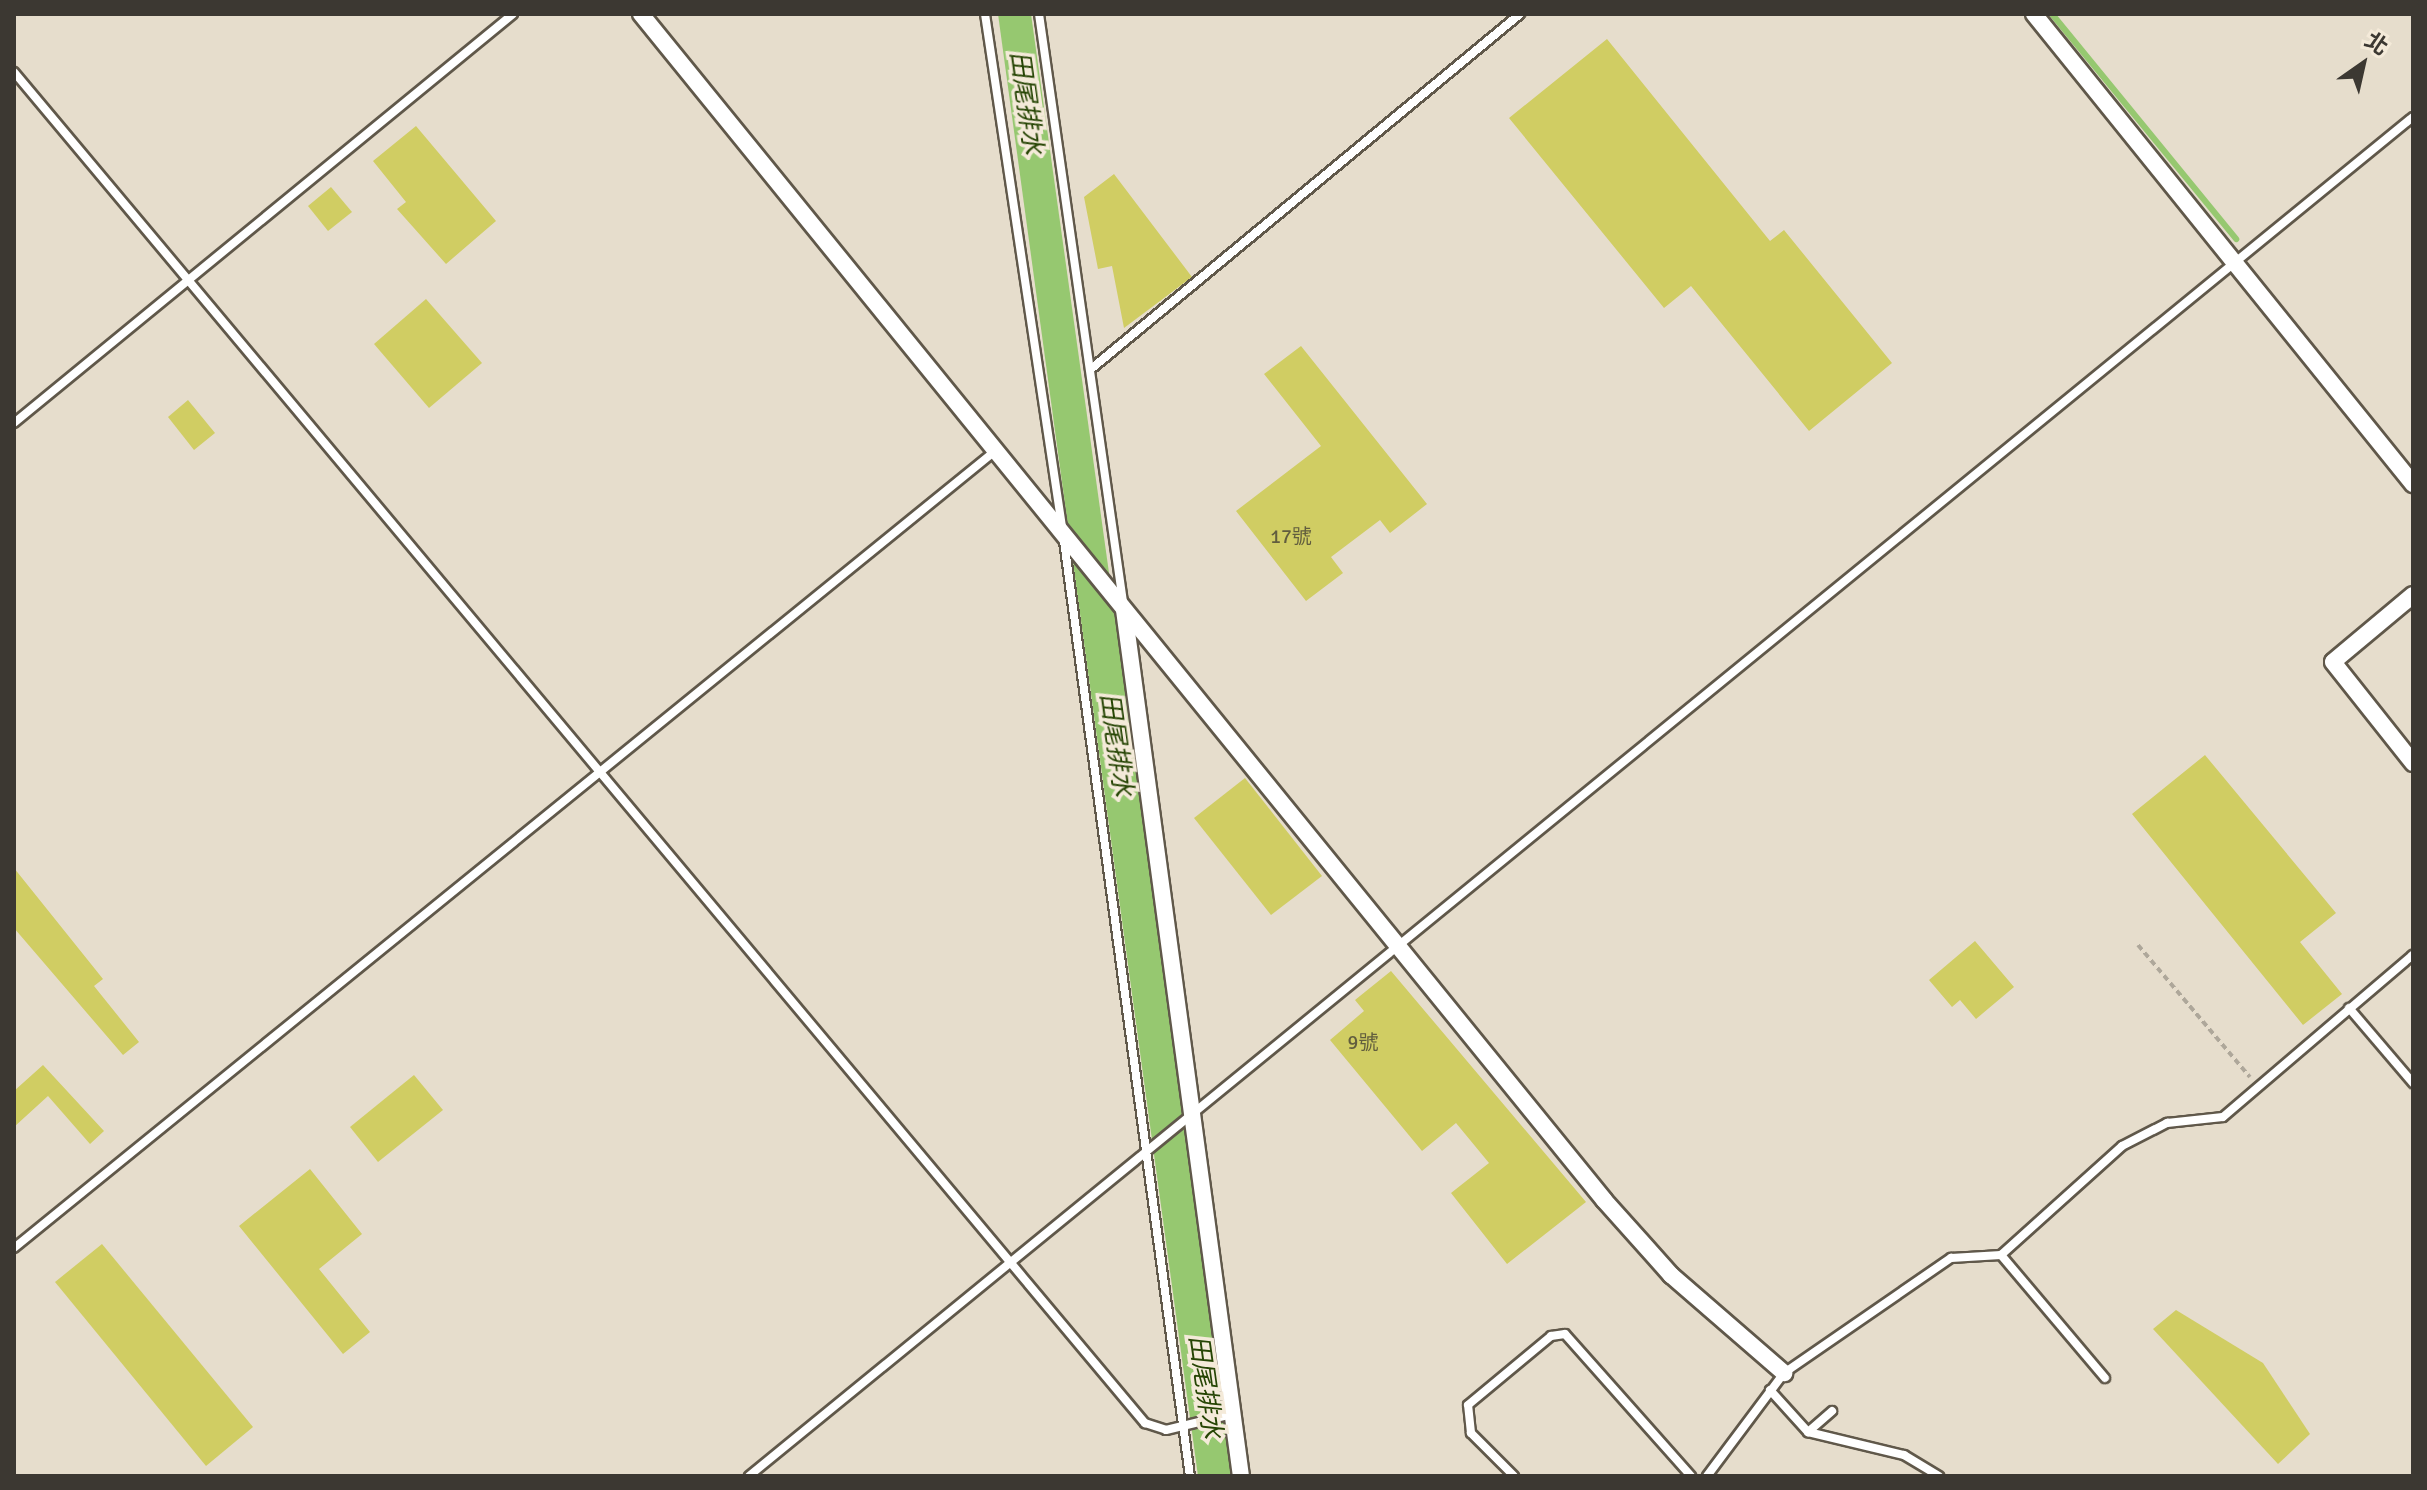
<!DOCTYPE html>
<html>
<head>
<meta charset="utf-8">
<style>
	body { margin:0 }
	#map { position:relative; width:2427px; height:1490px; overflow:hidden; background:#e6ddcc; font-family:Signika,"Noto Sans TC",sans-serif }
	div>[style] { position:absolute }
	.water>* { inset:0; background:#96c870 }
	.stream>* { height:6px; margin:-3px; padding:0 3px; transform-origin:3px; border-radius:3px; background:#96c870 }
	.building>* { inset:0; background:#d0cd63 }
	.path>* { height:4px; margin-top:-2px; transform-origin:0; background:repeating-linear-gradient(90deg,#aea79a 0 6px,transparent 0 10px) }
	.roads { filter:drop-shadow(2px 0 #60584a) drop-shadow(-2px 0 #60584a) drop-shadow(0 2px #60584a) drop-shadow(0 -2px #60584a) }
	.service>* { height:8px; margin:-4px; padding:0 4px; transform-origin:4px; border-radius:4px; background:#fff }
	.minor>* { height:16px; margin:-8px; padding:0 8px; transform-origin:8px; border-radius:8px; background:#fff }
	span { translate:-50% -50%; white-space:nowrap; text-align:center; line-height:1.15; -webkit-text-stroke:7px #f4ead9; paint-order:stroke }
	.number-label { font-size:20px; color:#615d3e }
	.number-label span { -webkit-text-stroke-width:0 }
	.water-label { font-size:26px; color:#264504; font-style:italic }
	.frame { position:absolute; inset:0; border:16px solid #3c3832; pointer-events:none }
	.north { position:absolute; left:2323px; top:24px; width:80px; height:80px; -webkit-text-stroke:6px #f4ead9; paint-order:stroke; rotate:34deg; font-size:22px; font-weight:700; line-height:32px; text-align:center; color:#3c3832 }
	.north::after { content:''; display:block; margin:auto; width:28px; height:36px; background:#3c3832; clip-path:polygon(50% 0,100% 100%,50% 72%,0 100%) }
</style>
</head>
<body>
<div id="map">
	<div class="water">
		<div style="clip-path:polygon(998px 14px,1031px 14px,1235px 1476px,1198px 1476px)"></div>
	</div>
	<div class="stream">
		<div style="left:2052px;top:14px;width:291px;rotate:50.7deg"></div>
	</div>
	<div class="building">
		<div style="clip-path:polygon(1607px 39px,1770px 241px,1784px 230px,1892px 363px,1809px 431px,1691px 286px,1664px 308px,1509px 118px)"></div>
		<div style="clip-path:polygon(416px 126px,496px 221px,446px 264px,397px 209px,406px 202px,373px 161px)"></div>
		<div style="clip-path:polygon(1114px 174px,1192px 277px,1124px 328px,1112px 266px,1098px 269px,1084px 197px)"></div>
		<div style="clip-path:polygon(331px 187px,352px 212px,328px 231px,308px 206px)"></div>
		<div style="clip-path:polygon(426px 299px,482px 363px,429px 408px,374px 344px)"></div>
		<div style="clip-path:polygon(1301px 346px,1427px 504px,1390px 533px,1380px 520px,1331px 557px,1343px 573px,1306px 601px,1236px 511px,1321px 446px,1264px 374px)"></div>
		<div style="clip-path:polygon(188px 400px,215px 433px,194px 450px,168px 417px)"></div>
		<div style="clip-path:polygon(2205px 755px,2336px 913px,2300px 942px,2342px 994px,2303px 1025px,2132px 814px)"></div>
		<div style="clip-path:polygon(1245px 778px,1322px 876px,1271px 915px,1194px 818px)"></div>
		<div style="clip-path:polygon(14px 868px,103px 979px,94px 986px,139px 1042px,123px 1055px,14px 928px)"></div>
		<div style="clip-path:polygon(1975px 941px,2014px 987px,1976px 1019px,1960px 1000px,1952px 1007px,1929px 980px)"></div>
		<div style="clip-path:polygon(1391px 971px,1586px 1202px,1507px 1264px,1451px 1193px,1489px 1163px,1456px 1123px,1422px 1151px,1330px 1040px,1364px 1011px,1355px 1000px)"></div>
		<div style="clip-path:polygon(43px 1065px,104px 1131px,90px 1144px,48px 1096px,14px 1127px,14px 1091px)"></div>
		<div style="clip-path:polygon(414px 1075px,443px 1110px,378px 1162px,350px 1127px)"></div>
		<div style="clip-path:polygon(310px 1169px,362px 1234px,319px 1269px,370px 1332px,343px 1354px,239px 1226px)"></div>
		<div style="clip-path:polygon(102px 1244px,253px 1427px,206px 1466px,55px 1282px)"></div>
		<div style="clip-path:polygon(2176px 1310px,2263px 1363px,2310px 1434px,2278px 1464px,2153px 1329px)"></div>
	</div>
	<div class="path">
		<div style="left:2138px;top:945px;width:173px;rotate:49.7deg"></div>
	</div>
	<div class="roads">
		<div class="service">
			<div style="left:985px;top:14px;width:519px;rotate:81.46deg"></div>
			<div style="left:1039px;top:14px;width:594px;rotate:81.87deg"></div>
			<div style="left:14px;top:72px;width:1762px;rotate:50.07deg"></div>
			<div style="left:1145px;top:1423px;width:22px;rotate:18deg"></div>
			<div style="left:1166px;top:1430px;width:68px;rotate:-13.6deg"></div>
			<div style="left:1091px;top:369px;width:557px;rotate:-39.61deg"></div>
			<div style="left:14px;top:423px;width:645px;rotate:-39.34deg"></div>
			<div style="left:1064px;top:541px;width:943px;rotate:82.33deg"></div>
			<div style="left:2349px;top:1008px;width:99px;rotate:49.5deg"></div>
			<div style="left:14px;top:1248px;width:1264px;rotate:-39.09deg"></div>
			<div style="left:2001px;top:1255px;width:161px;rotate:49.8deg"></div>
			<div style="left:1770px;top:1390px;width:57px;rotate:47.9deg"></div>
			<div style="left:1808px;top:1432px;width:99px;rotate:13.5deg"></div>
			<div style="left:1904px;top:1455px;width:41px;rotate:31deg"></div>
			<div style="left:1808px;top:1432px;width:32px;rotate:-41deg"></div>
			<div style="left:749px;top:1476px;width:2148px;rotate:-39.24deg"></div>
			<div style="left:1514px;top:1476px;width:61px;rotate:-135deg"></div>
			<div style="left:1471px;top:1433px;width:28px;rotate:-96deg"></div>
			<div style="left:1468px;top:1405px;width:108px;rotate:-39.7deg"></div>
			<div style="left:1551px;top:1336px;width:14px;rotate:-8deg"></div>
			<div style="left:1565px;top:1334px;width:190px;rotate:48.4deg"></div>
			<div style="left:1707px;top:1476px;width:129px;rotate:-53.2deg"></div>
			<div style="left:1784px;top:1373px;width:203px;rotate:-34.6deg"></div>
			<div style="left:1951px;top:1258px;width:50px;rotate:-3.4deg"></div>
			<div style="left:2001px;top:1255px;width:163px;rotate:-42deg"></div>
			<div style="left:2122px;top:1146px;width:51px;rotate:-27.1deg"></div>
			<div style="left:2167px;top:1123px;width:56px;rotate:-6.1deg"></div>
			<div style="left:2223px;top:1117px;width:250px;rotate:-40.5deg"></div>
		</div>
		<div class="minor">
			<div style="left:641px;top:14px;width:1528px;rotate:50.92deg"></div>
			<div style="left:1604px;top:1200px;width:101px;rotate:48.2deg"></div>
			<div style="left:1671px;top:1275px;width:150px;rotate:40.9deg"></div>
			<div style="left:2034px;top:14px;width:604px;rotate:51.12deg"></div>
			<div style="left:2413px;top:595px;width:104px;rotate:140.1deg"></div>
			<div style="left:2333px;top:662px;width:129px;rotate:51.6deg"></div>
			<div style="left:1124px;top:610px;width:874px;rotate:82.31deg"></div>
		</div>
	</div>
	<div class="number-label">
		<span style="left:1291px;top:536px">17號</span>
		<span style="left:1363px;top:1042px">9號</span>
	</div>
	<div class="water-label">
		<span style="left:1025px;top:103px;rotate:82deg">田尾排水</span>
		<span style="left:1115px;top:745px;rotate:82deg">田尾排水</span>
		<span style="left:1204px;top:1387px;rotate:82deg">田尾排水</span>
	</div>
	<div class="frame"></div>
	<div class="north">北</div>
</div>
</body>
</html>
